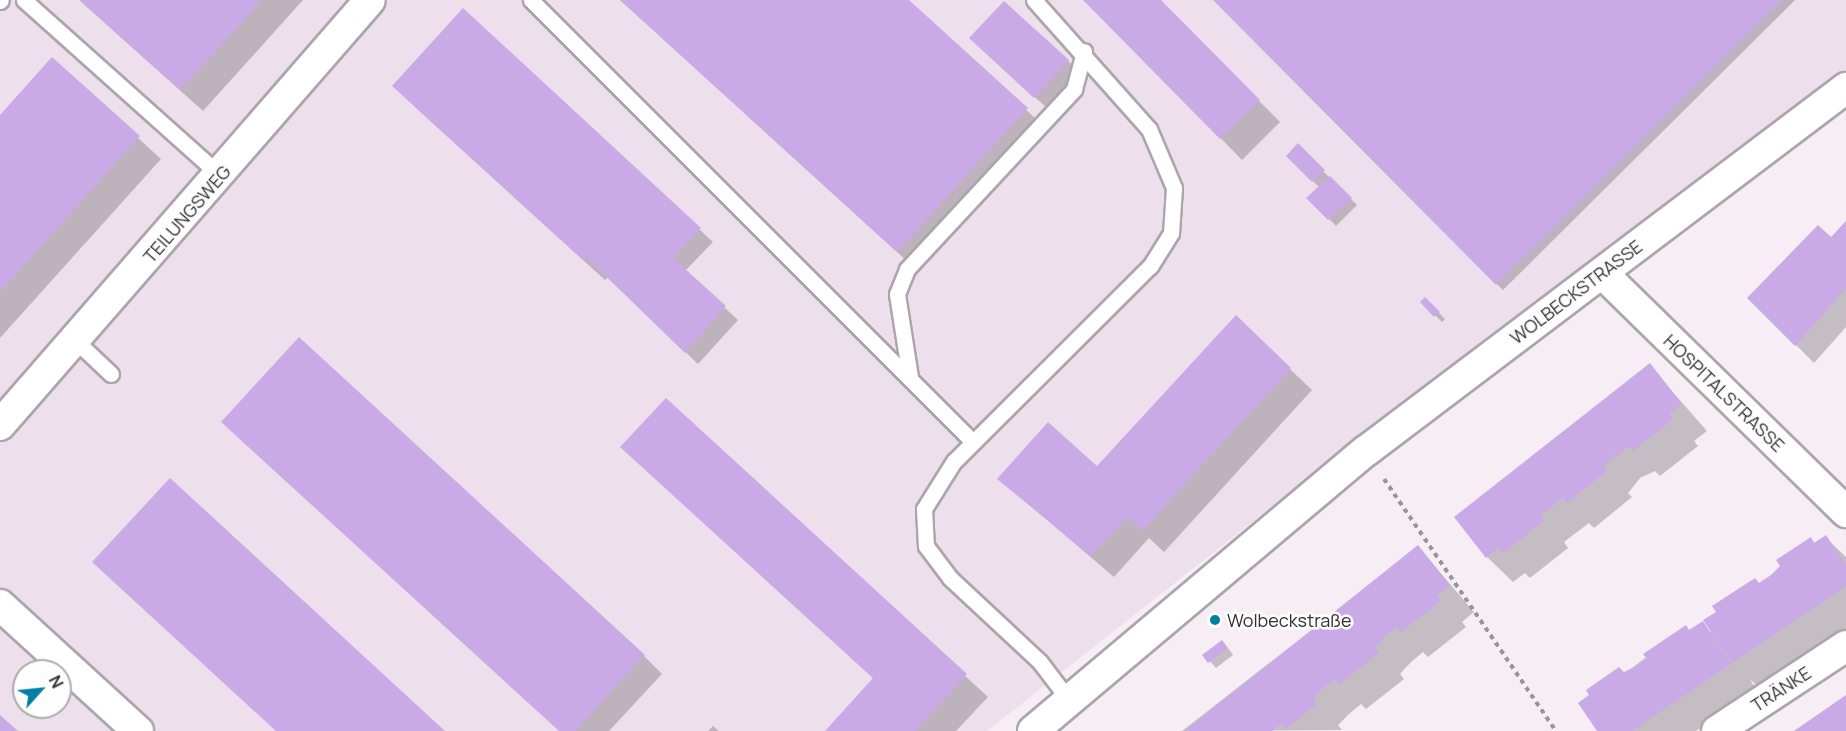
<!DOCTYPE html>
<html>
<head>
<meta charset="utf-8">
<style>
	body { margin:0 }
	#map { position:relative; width:1846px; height:731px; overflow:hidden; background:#f6edf5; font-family:Manrope,sans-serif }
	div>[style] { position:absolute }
	.built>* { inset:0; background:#eedfed }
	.shadow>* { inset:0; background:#0003 }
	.building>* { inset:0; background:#c9aae7 }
	.path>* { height:4px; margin-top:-2px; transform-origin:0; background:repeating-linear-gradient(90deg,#9a9399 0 4.5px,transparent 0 9px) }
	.roads { filter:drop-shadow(2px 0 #ada5ad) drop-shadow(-2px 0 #ada5ad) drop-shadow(0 2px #ada5ad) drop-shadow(0 -2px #ada5ad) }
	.service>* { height:15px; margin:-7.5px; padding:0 7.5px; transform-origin:7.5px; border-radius:7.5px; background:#fff }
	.minor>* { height:30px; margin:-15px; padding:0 15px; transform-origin:15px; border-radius:15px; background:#fff }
	.dots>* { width:16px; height:16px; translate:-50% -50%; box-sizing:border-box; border:3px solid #fefdfe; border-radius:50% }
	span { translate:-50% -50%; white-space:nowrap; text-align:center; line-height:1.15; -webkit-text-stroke:5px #fefdfe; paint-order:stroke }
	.street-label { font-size:18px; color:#332f32 }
	.poi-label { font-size:18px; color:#332f32 }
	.left { translate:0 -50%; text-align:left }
	.north { position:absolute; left:12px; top:659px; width:60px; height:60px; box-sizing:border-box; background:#fefdfe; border:2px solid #adabac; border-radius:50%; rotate:63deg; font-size:16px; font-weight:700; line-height:24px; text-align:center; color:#332f32 }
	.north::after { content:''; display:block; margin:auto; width:21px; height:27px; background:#007fa4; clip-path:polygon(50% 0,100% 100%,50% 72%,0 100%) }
</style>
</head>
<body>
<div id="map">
	<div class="built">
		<div style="clip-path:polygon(evenodd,0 0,1846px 0,1846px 69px,1488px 336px,987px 731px,0 731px,0 0,24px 671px,60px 671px,60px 707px,24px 707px,24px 671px)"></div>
	</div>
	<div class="shadow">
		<div style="clip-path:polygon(79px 0,303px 0,203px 111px)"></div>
		<div style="clip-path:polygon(620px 0,907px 0,1049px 131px,919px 272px)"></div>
		<div style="clip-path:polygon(1085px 0,1159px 0,1280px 122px,1242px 160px)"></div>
		<div style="clip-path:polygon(1215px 0,1795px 0,1503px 290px)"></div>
		<div style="clip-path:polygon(984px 51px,1068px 61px,1080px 74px,1048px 109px)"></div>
		<div style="clip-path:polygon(52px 59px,161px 159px,0 338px,0 117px)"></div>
		<div style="clip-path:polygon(415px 107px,674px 206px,713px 242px,685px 271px,738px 320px,698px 364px,608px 277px,605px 280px)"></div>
		<div style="clip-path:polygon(1298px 146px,1357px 205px,1336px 226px,1309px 198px,1320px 188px,1288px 156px)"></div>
		<div style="clip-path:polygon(1846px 254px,1846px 327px,1814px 363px,1749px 298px)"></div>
		<div style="clip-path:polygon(1425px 299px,1445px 319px,1442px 322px,1422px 302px)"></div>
		<div style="clip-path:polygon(1236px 318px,1312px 390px,1164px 552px,1149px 538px,1114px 577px,999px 479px,1097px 468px)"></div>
		<div style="clip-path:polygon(1649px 365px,1707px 431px,1694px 441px,1698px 446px,1660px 476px,1655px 471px,1640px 478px,1628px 493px,1632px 497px,1594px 528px,1589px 523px,1577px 532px,1564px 542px,1568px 548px,1530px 578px,1525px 573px,1513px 582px,1487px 557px)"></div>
		<div style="clip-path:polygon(666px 400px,988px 697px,956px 731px,827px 731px,874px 679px,644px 468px)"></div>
		<div style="clip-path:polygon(1825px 537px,1846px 557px,1846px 630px,1759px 688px,1750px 679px,1756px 690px,1696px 731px,1599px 731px,1624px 674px,1686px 627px,1690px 631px,1702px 623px,1712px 633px,1810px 539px,1815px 544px)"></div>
		<div style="clip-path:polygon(1418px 547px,1474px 612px,1462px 622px,1466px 627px,1428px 657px,1423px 652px,1411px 662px,1400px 674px,1404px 679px,1366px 709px,1361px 704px,1349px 714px,1338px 725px,1342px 730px,1182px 731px)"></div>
		<div style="clip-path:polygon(1228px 648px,1233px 655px,1216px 668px,1204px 655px)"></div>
		<div style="clip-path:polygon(644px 656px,662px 674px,609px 731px,559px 731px)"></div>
		<div style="clip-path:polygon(713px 726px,719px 731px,708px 731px)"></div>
	</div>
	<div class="building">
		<div style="clip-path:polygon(80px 0,262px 0,180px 90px)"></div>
		<div style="clip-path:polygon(620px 0,909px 0,1028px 108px,897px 252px)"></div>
		<div style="clip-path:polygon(1083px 0,1161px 0,1260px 100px,1220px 139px)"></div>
		<div style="clip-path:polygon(1213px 0,1782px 0,1496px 285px)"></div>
		<div style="clip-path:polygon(1004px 1px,1069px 60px,1034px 98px,969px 38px)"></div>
		<div style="clip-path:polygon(463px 8px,701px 228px,673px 258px,726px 306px,685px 353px,586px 257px,583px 260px,392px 86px)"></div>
		<div style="clip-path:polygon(52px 57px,140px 136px,0 292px,0 115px)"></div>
		<div style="clip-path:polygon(1298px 143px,1325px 170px,1312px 182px,1286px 156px)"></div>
		<div style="clip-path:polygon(1330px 176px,1352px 198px,1328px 220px,1306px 198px)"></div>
		<div style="clip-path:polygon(1846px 221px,1846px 288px,1795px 346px,1747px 298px,1818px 225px,1831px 237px)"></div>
		<div style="clip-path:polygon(1425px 297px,1440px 312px,1434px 317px,1420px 302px)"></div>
		<div style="clip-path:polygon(1236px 315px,1291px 368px,1142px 531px,1127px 517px,1091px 556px,997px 479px,1048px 422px,1097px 466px)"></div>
		<div style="clip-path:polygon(299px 337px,645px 655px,575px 731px,559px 731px,221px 422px)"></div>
		<div style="clip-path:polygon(1650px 363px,1682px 404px,1669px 414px,1673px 419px,1633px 451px,1629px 446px,1617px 456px,1604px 440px,1616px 456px,1603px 466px,1607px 471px,1567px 503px,1563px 498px,1551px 507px,1540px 516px,1544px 521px,1503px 553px,1499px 548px,1486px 558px,1454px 517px)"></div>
		<div style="clip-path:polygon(666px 398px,967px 674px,915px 731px,825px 731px,873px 678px,620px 447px)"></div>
		<div style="clip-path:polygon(170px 478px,445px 731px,276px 731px,92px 562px)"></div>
		<div style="clip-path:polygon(1826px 535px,1846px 565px,1846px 586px,1732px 663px,1703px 620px,1716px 612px,1712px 606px,1755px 578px,1759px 583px,1771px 575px,1780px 566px,1776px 560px,1811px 537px,1814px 543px)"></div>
		<div style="clip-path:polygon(1418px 545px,1450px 585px,1437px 595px,1441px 601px,1401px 632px,1397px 627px,1385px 636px,1375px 648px,1379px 653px,1339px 684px,1335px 679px,1323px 688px,1313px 699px,1317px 704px,1285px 729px,1281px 724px,1272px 731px,1185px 731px)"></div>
		<div style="clip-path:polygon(1703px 621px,1731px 664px,1632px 731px,1597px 731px,1578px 703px,1589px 695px,1586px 690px,1619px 667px,1624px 672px,1635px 667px,1647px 659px,1643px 654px,1686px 625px,1689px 630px)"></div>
		<div style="clip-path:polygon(1222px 640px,1228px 648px,1208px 663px,1202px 655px)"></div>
		<div style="clip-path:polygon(1846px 695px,1846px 731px,1794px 731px)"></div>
		<div style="clip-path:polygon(0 715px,18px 731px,0 731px)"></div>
	</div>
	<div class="path">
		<div style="left:1384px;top:479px;width:305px;rotate:55.7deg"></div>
	</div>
	<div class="roads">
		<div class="service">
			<div style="left:24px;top:0;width:264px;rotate:41.8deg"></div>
			<div style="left:531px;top:0;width:625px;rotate:45deg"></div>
			<div style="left:1034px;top:0;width:173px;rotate:48.3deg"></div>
			<div style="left:1149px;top:129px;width:64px;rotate:67deg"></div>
			<div style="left:1174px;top:188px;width:45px;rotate:93.8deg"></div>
			<div style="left:1171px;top:233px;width:39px;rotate:122deg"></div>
			<div style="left:1150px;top:266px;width:276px;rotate:135.1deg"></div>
			<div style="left:954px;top:461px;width:57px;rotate:122deg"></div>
			<div style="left:924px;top:509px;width:37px;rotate:87deg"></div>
			<div style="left:926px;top:546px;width:40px;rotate:53deg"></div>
			<div style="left:950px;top:578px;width:123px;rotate:43deg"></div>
			<div style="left:1040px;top:662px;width:48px;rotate:52.7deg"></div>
			<div style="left:0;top:1px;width:1px;rotate:-45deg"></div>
			<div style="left:76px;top:341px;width:48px;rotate:43.3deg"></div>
			<div style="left:910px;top:377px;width:84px;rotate:-98.9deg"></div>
			<div style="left:897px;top:294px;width:27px;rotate:-68deg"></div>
			<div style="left:907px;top:269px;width:246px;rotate:-47.1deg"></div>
			<div style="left:1074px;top:89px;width:39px;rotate:-75deg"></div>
		</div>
		<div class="minor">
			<div style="left:1602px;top:273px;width:342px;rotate:44.4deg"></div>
			<div style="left:0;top:425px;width:563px;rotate:-48.96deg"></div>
			<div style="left:0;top:605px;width:187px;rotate:42.4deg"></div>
			<div style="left:1033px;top:731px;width:435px;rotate:-40.1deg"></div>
			<div style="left:1366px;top:451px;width:602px;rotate:-37.1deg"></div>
			<div style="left:1717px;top:731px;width:154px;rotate:-33.4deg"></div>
		</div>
	</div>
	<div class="dots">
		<div style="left:1215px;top:620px;background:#007fa4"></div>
	</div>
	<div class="street-label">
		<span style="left:187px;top:214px;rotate:-49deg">TEILUNGSWEG</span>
		<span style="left:1576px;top:292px;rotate:-37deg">WOLBECKSTRASSE</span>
		<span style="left:1724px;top:393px;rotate:44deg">HOSPITALSTRASSE</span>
		<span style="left:1781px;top:689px;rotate:-33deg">TRÄNKE</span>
	</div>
	<div class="poi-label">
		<span class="left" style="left:1227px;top:620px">Wolbeckstraße</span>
	</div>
	<div class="north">N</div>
</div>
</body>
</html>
